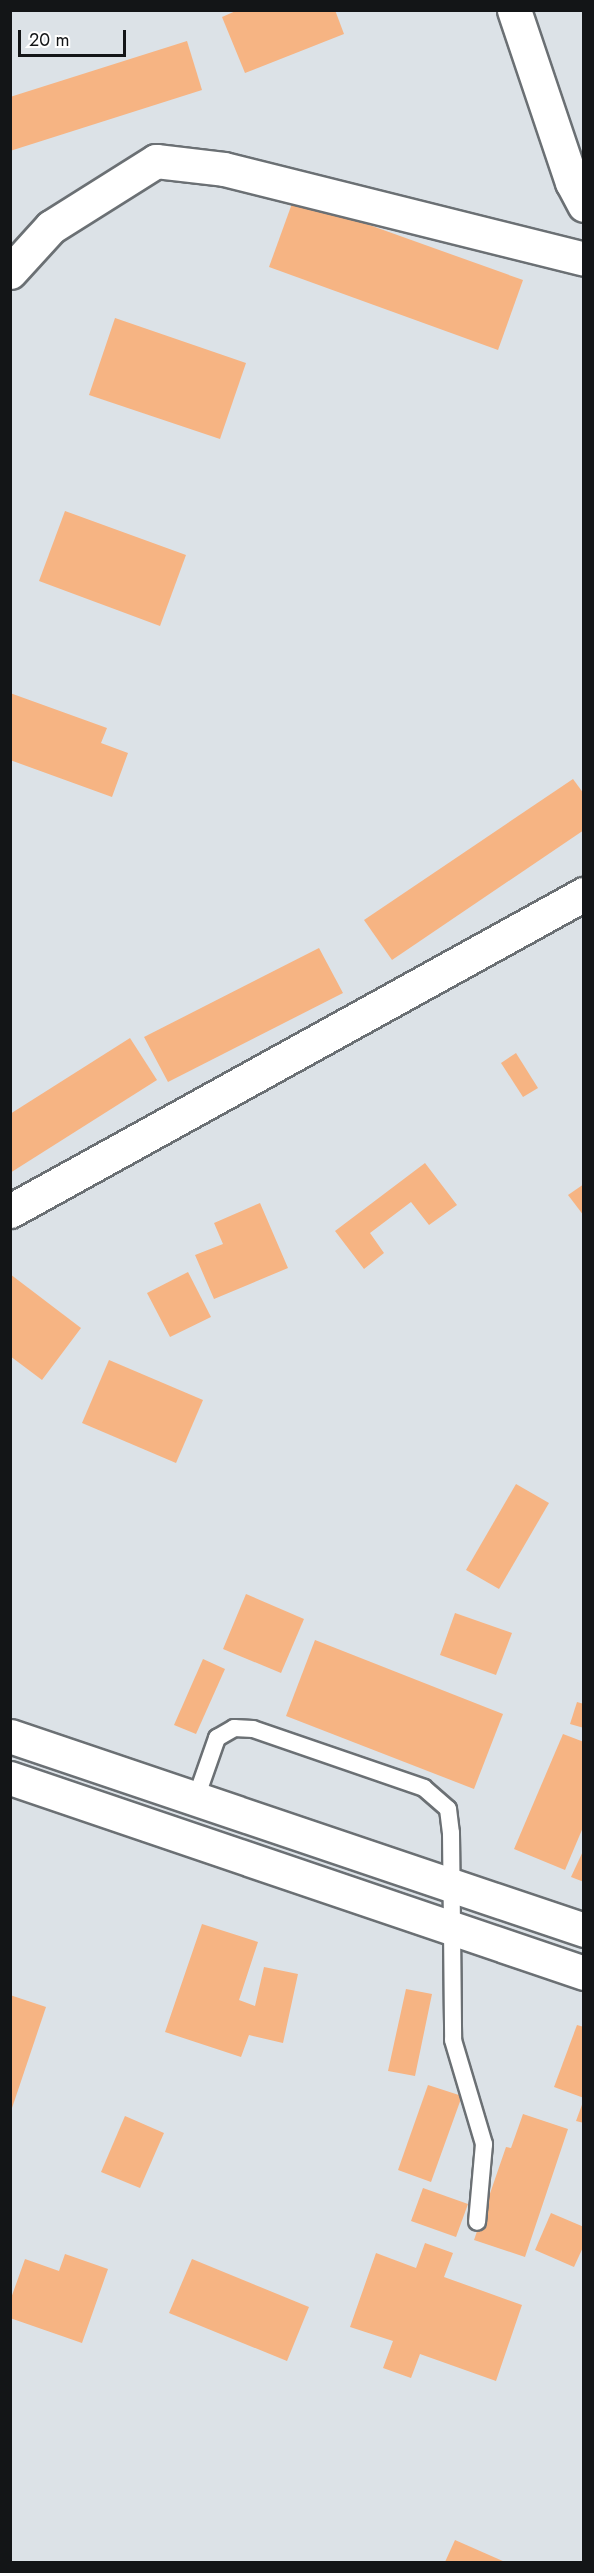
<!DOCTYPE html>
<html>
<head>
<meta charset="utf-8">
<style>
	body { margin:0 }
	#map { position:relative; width:594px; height:2573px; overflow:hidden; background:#dce2e7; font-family:Jost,sans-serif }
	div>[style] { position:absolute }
	.building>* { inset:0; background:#f6b483 }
	.roads { filter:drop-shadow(2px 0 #6b7074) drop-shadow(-2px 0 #6b7074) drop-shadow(0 2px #6b7074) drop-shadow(0 -2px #6b7074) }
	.lane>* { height:16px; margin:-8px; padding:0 8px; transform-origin:8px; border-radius:8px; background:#fff }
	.street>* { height:33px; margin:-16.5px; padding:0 16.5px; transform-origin:16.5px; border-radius:16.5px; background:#fff }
	.secondary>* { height:33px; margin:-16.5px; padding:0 16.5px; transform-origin:16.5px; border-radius:16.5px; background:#fff }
	.primary>* { height:33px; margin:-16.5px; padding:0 16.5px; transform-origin:16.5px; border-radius:16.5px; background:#fff }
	span { translate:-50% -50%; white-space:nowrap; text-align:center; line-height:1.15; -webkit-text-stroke:6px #fff; paint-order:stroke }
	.frame { position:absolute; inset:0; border:12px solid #131517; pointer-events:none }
	.scale { position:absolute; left:18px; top:30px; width:108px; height:27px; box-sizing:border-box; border:3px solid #131517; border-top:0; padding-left:8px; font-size:18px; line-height:21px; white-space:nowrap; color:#131517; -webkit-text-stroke:4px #fff; paint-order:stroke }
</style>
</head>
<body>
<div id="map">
	<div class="building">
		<div style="clip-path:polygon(238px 10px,335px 10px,344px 34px,245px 73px,222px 17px)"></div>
		<div style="clip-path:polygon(187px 41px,202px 90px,10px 151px,10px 97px)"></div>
		<div style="clip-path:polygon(294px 198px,523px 280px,498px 350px,269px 267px)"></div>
		<div style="clip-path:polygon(115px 318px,246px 363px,220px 439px,89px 395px)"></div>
		<div style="clip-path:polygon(65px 511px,186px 555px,160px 626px,39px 581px)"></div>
		<div style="clip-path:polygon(10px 693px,107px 728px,101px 743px,128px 753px,112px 797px,10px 760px)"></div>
		<div style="clip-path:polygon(573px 779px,584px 794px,584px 830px,392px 960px,364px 920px)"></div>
		<div style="clip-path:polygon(319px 948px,343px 993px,168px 1082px,144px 1037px)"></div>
		<div style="clip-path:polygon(130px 1038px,157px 1080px,10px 1173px,10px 1114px)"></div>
		<div style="clip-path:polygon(516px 1053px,538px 1088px,523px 1097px,501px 1063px)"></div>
		<div style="clip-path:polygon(425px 1163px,457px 1205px,429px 1225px,411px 1202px,370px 1233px,384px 1253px,364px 1269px,335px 1231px)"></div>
		<div style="clip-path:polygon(584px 1184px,584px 1216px,568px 1195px)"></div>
		<div style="clip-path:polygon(260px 1203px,288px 1268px,214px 1299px,195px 1255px,223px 1244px,214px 1223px)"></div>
		<div style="clip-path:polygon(188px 1272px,211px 1317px,170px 1337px,147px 1293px)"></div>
		<div style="clip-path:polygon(10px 1274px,81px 1328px,42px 1380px,10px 1356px)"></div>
		<div style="clip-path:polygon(109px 1360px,203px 1400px,176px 1463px,82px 1423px)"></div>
		<div style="clip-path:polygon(516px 1484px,549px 1503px,499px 1589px,466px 1570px)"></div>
		<div style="clip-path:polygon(246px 1594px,304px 1619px,281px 1673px,223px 1649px)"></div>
		<div style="clip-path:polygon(455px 1613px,512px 1633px,496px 1675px,440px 1655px)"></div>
		<div style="clip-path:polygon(315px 1640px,503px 1714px,474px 1789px,286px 1716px)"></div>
		<div style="clip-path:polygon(203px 1659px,225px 1669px,196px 1734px,174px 1725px)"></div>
		<div style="clip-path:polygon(577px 1702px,584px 1704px,584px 1728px,570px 1724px)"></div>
		<div style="clip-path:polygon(563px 1734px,584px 1742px,584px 1825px,565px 1870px,514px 1849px)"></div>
		<div style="clip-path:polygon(584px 1849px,584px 1882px,571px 1877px)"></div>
		<div style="clip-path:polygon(202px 1924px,258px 1942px,239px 2000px,255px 2006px,264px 1967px,298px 1974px,283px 2043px,249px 2035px,241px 2057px,165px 2032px)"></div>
		<div style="clip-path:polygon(406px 1989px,432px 1994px,415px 2076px,388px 2071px)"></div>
		<div style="clip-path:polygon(10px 1995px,46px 2007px,11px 2111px,10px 2111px)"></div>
		<div style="clip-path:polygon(577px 2025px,584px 2027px,584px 2098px,554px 2087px)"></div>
		<div style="clip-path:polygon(428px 2085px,462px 2096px,431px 2182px,398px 2170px)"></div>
		<div style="clip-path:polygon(583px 2102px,584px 2102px,584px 2123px,576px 2121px)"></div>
		<div style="clip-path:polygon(523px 2114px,568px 2129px,525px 2257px,474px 2240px,506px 2147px,511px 2148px)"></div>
		<div style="clip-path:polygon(125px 2116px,164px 2133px,140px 2188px,101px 2172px)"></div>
		<div style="clip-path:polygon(423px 2188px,468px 2204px,456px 2237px,411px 2221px)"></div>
		<div style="clip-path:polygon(551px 2213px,584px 2227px,584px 2245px,574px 2267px,535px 2250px)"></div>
		<div style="clip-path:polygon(425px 2243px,453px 2253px,444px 2277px,522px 2305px,496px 2381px,420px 2354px,411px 2378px,383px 2368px,393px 2341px,350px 2327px,376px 2253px,416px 2268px)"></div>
		<div style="clip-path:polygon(65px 2254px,108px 2269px,82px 2343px,10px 2318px,10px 2301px,25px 2259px,59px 2271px)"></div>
		<div style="clip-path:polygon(192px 2259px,309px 2307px,287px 2361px,169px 2313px)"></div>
		<div style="clip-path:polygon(455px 2540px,505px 2562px,445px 2562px)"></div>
	</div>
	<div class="roads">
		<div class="lane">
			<div style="left:196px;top:1798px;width:64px;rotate:-70.7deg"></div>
			<div style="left:217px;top:1738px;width:20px;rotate:-30deg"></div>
			<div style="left:234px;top:1728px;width:19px;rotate:3deg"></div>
			<div style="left:253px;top:1729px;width:181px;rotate:19deg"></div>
			<div style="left:424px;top:1788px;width:32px;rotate:41deg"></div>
			<div style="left:448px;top:1809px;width:24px;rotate:83deg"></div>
			<div style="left:451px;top:1833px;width:207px;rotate:89.4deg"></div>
			<div style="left:453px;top:2040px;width:109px;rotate:73.4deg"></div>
			<div style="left:484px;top:2144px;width:78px;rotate:95.1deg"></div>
		</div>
		<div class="street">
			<div style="left:10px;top:272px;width:61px;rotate:-47.7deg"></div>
			<div style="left:51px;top:227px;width:124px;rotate:-32.2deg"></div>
			<div style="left:156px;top:161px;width:68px;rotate:6.7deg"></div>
			<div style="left:224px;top:169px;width:371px;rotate:14deg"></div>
			<div style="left:10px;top:1211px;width:656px;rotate:-28.91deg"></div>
		</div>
		<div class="secondary">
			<div style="left:514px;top:10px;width:182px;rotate:71.4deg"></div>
			<div style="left:572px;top:182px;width:26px;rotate:62deg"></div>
		</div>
		<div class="primary">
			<div style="left:10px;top:1736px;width:606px;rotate:18.67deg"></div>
			<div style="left:10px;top:1778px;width:606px;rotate:18.76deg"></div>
		</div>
	</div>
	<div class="frame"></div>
	<div class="scale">20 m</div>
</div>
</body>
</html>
